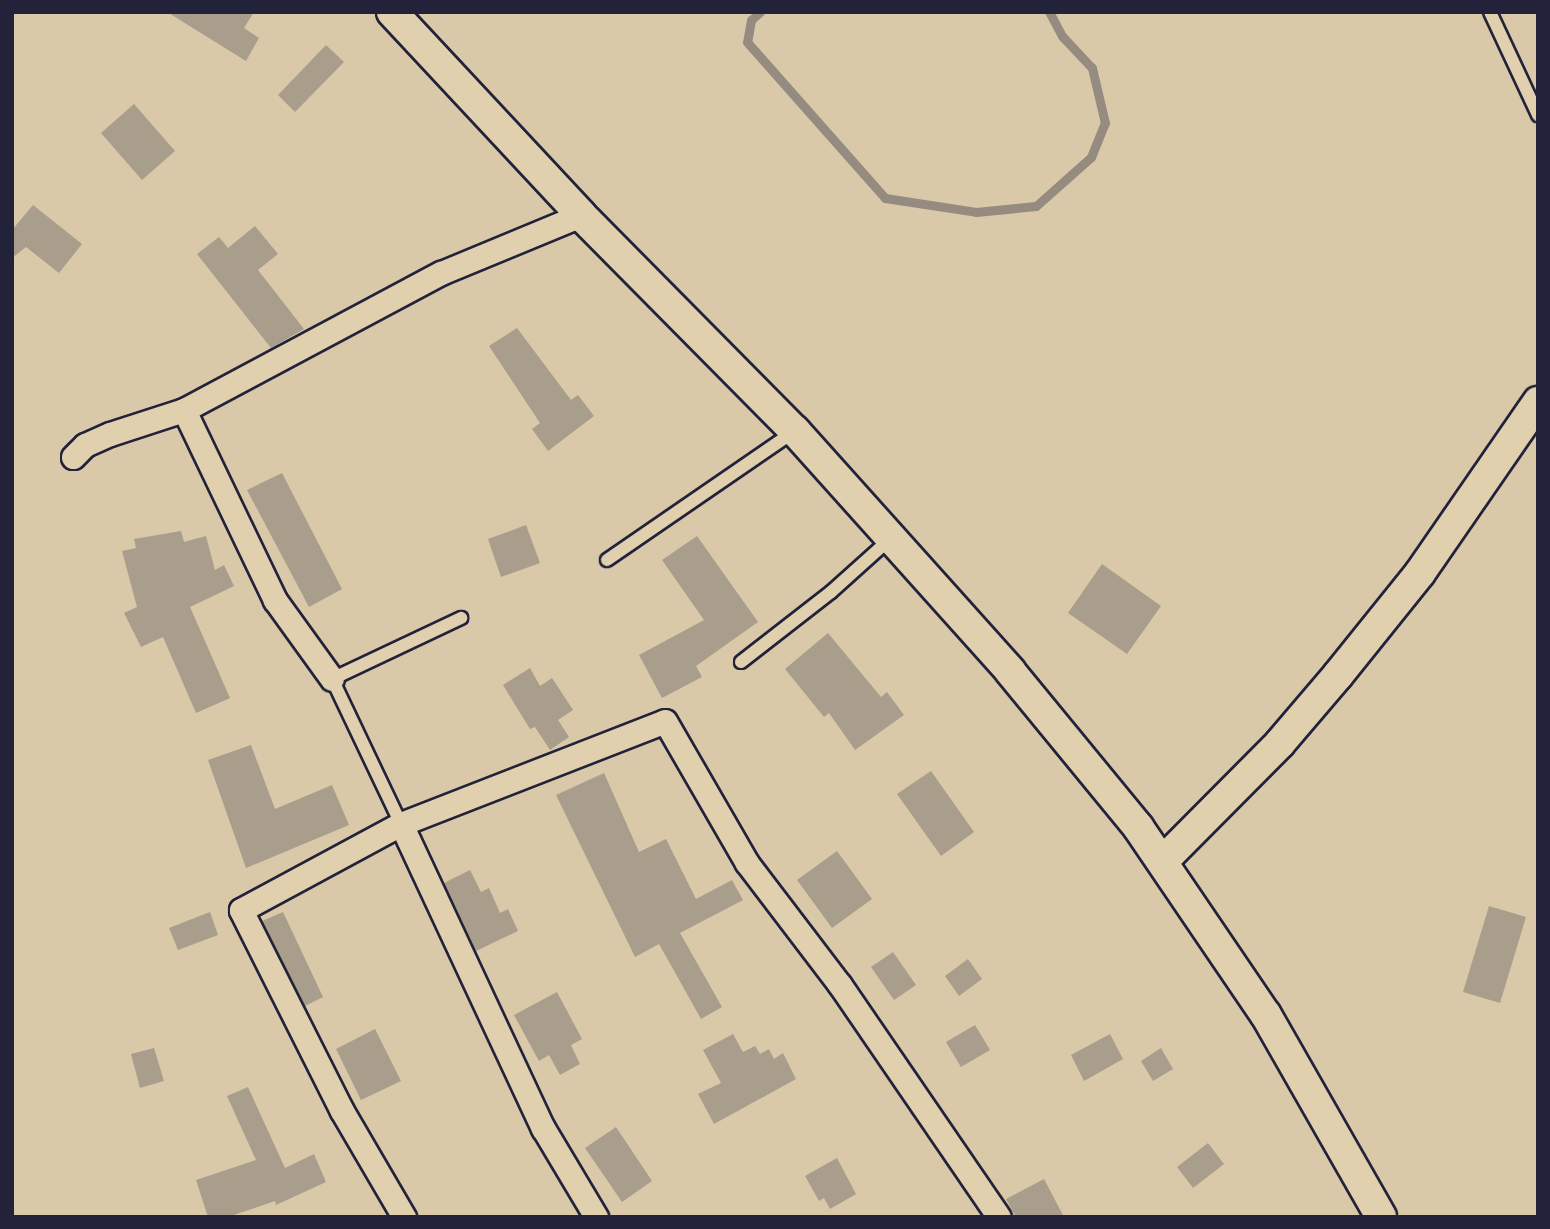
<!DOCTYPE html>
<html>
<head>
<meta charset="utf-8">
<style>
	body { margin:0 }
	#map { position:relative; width:1550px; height:1229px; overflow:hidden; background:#d9c9a8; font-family:Sriracha,sans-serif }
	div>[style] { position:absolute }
	.stream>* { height:9px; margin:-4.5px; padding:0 4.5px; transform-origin:4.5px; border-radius:4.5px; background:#968b81 }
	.building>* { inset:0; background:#a99d8c }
	.roads { filter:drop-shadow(2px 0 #22223b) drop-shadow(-2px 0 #22223b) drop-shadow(0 2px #22223b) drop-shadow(0 -2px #22223b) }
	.service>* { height:12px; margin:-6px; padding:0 6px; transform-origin:6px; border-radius:6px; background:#e1d0ad }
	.minor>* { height:23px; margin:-11.5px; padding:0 11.5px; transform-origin:11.5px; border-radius:11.5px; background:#e1d0ad }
	.tertiary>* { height:30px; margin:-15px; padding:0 15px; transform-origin:15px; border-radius:15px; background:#e1d0ad }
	span { translate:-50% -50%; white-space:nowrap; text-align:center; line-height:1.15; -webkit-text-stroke:5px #e1d0ad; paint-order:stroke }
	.frame { position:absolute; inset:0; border:14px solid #22223b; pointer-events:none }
</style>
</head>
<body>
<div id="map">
	<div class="stream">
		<div style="left:760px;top:12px;width:12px;rotate:138deg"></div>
		<div style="left:751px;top:20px;width:22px;rotate:100deg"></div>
		<div style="left:747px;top:42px;width:208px;rotate:48.5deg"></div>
		<div style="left:885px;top:198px;width:92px;rotate:8.7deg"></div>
		<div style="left:976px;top:212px;width:60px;rotate:-5.7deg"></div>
		<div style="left:1036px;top:206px;width:74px;rotate:-41.7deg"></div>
		<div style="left:1091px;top:157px;width:37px;rotate:-68deg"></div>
		<div style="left:1105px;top:123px;width:57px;rotate:-103.3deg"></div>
		<div style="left:1092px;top:68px;width:44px;rotate:-133.2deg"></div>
		<div style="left:1062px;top:36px;width:27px;rotate:-118deg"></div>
	</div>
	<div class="building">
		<div style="clip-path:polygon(167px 12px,254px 12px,244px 28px,259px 38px,246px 61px)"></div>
		<div style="clip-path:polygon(326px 45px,344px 62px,295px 112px,278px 95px)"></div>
		<div style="clip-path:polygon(134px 104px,175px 151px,142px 180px,101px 133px)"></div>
		<div style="clip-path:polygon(33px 205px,82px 244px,59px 273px,26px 247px,12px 258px,12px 230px)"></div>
		<div style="clip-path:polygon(255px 226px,278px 254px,258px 270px,304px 329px,271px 348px,197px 254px,219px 237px,228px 248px)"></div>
		<div style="clip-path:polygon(517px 328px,571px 400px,578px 395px,594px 416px,548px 451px,532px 429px,540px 423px,489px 346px)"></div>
		<div style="clip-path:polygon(282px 473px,342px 589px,309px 607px,247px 490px)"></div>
		<div style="clip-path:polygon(526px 525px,540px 563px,501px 577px,488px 539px)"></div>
		<div style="clip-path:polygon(181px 531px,184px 542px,206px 536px,215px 570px,224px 565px,234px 586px,190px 607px,230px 698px,196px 713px,163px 637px,141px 647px,124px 613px,137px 607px,122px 551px,136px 548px,134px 539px)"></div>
		<div style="clip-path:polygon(697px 536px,758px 622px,696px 666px,702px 677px,662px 698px,639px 655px,704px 620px,662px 560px)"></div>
		<div style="clip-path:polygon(1102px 564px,1161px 606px,1127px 654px,1068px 613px)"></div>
		<div style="clip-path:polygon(828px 633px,881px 697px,887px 692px,904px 715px,855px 750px,829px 713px,824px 717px,785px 669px)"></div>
		<div style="clip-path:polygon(530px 668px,540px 686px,552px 678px,573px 710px,558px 720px,569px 737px,550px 750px,535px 727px,530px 729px,503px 685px)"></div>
		<div style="clip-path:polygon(251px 745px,275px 809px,332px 785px,349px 825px,246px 868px,208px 760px)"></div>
		<div style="clip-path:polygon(931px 771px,974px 832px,941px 856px,897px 794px)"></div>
		<div style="clip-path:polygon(604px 773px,639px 852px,666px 839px,696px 899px,732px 880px,743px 900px,680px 933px,722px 1007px,701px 1019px,659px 944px,635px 957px,556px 795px)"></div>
		<div style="clip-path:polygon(837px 851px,872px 899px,832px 928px,797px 880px)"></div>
		<div style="clip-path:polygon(470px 870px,481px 892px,489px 888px,500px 913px,508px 909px,518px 931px,476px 951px,444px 883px)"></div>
		<div style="clip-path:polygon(1489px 906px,1526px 917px,1500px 1003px,1463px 992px)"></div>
		<div style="clip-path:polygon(210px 912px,218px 935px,178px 950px,169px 928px)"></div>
		<div style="clip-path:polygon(283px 912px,323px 997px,305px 1006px,262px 921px)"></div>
		<div style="clip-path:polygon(893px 952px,916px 985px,894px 1000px,871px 967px)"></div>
		<div style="clip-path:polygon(968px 959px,982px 979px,959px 996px,945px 976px)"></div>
		<div style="clip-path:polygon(557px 992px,582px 1039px,571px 1045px,580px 1064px,560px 1075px,549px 1055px,539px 1061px,514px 1015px)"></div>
		<div style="clip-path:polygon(975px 1025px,990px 1050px,961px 1067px,946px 1042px)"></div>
		<div style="clip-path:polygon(375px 1029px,401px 1081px,361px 1100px,336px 1049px)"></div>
		<div style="clip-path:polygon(733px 1034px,743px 1052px,755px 1046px,760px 1054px,769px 1049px,774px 1059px,783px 1053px,796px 1079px,714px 1124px,698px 1094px,721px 1083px,703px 1050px)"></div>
		<div style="clip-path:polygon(1110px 1034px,1123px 1059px,1084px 1081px,1071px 1055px)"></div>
		<div style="clip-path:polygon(154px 1048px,164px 1081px,140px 1088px,131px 1054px)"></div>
		<div style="clip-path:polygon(1161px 1048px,1173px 1069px,1153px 1081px,1141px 1061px)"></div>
		<div style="clip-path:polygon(248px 1087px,285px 1168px,314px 1154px,326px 1182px,276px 1205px,275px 1201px,228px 1217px,208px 1217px,196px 1180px,256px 1160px,227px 1096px)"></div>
		<div style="clip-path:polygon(616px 1127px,652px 1181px,622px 1202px,585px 1148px)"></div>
		<div style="clip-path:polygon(1208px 1143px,1224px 1164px,1193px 1188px,1177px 1167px)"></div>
		<div style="clip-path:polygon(837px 1158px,856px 1194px,830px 1209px,824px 1198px,819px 1201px,805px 1176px)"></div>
		<div style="clip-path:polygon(1044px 1179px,1064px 1217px,1016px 1217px,1006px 1199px)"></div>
	</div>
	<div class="roads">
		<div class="service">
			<div style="left:1490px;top:12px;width:114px;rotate:65deg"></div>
			<div style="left:607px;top:560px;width:228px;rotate:-34.5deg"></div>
			<div style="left:741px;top:662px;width:114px;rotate:-37.9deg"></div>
			<div style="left:831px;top:592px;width:78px;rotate:-41.9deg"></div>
			<div style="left:401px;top:824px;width:161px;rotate:-115.4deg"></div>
			<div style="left:332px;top:679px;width:143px;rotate:-25.3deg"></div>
		</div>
		<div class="minor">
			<div style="left:184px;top:410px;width:211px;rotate:64.4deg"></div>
			<div style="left:275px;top:600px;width:97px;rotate:54.2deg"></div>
			<div style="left:73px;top:457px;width:17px;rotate:-45deg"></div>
			<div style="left:85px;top:445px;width:27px;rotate:-24deg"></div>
			<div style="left:110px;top:434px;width:78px;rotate:-18deg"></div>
			<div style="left:184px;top:410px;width:291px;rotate:-28.1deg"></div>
			<div style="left:441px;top:273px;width:152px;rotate:-22.5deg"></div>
			<div style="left:401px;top:824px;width:336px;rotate:65deg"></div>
			<div style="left:543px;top:1128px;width:104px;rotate:59.2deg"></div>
			<div style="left:404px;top:1217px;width:123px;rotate:-120.3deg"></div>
			<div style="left:342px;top:1111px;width:225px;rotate:-116.7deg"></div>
			<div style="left:241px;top:910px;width:182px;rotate:-28.3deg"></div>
			<div style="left:401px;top:824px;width:283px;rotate:-21.3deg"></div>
			<div style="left:665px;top:721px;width:164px;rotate:60deg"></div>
			<div style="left:747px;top:863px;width:153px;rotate:52.7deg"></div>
			<div style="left:840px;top:985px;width:281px;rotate:55.6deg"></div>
		</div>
		<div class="tertiary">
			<div style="left:392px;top:12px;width:277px;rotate:47deg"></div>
			<div style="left:581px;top:215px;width:304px;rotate:45.3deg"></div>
			<div style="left:795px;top:431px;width:322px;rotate:48.1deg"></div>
			<div style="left:1010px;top:671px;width:202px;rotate:50.6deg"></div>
			<div style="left:1138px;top:827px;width:227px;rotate:55.8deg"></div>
			<div style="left:1266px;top:1015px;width:232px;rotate:60.3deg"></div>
			<div style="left:1163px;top:861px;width:166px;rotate:-45.2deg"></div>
			<div style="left:1280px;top:743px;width:89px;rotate:-49.5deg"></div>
			<div style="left:1338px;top:675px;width:131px;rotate:-51.2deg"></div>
			<div style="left:1420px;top:573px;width:208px;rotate:-55.4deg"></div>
		</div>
	</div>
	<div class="frame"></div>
</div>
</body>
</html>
